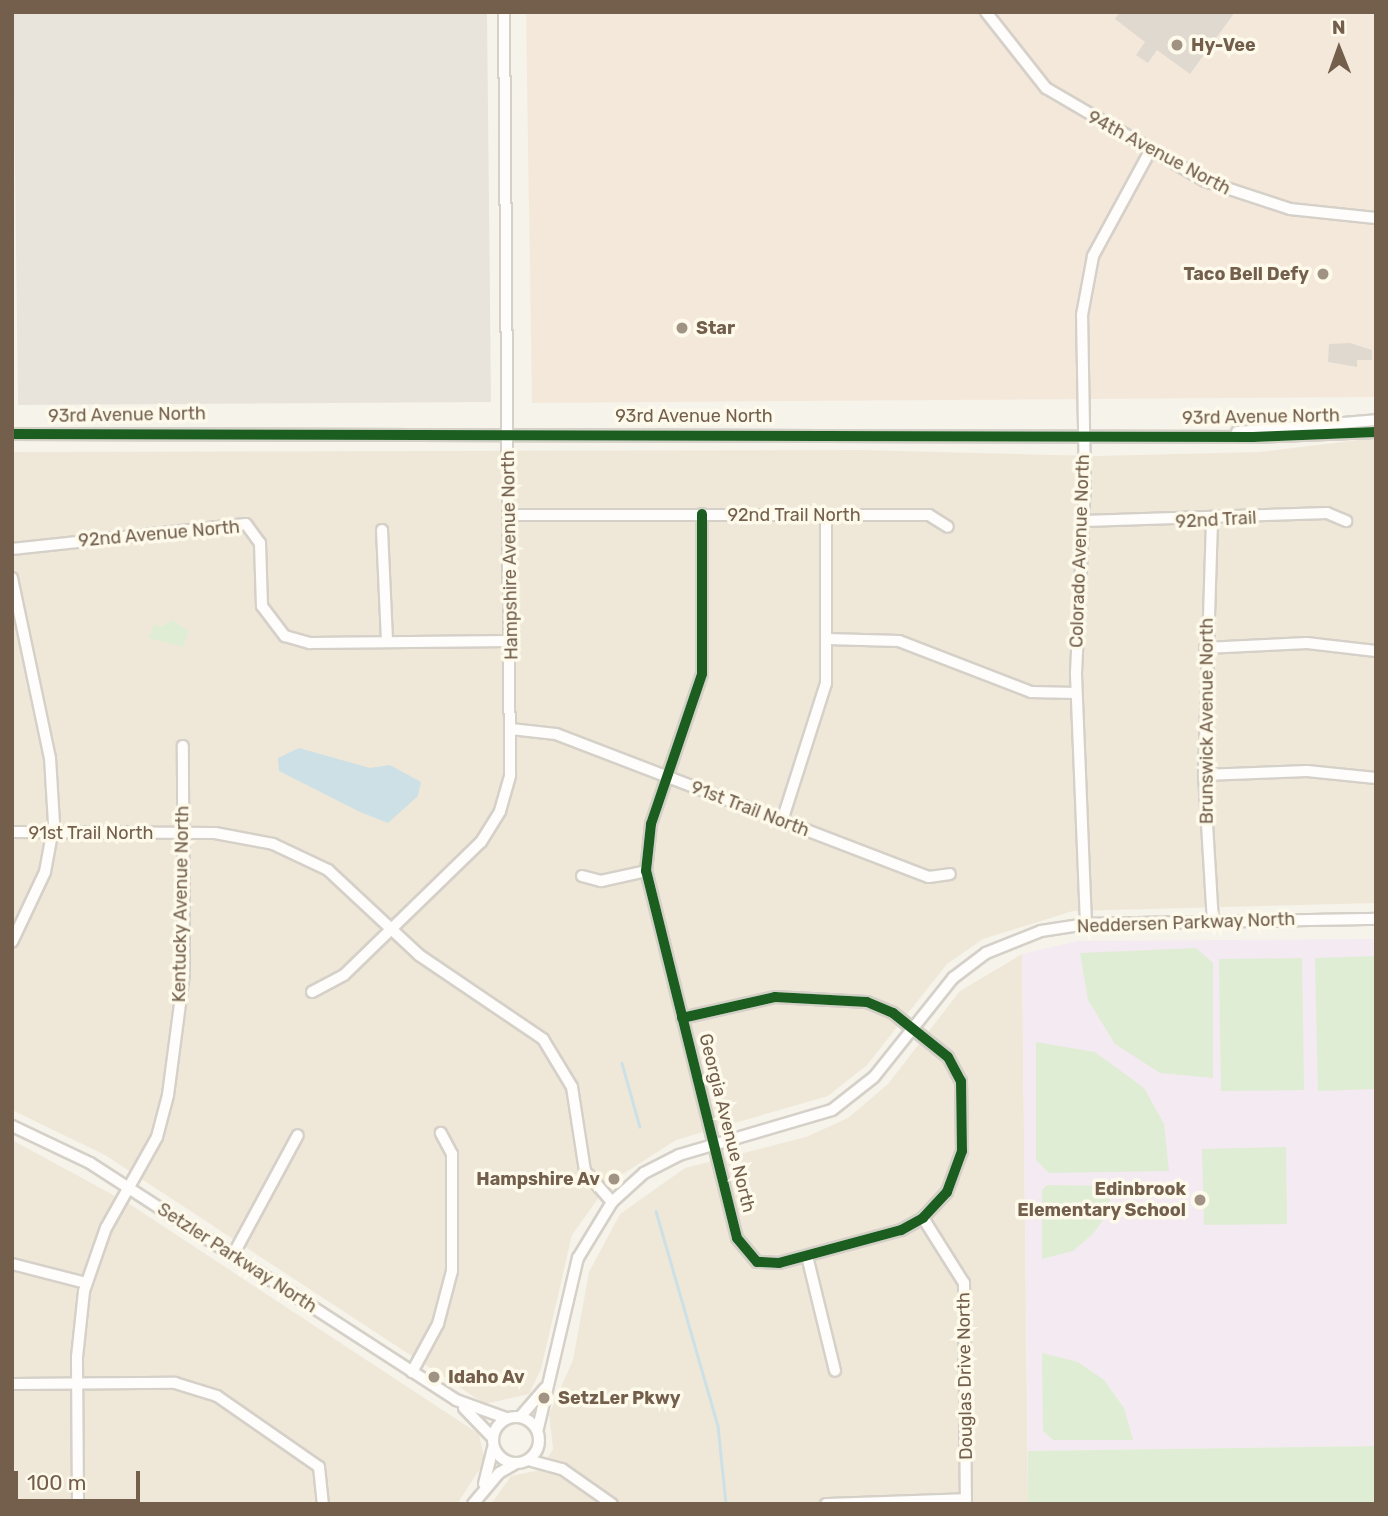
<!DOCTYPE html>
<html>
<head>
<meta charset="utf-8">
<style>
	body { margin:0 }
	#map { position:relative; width:1388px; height:1516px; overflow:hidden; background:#f6f3ea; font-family:Rubik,sans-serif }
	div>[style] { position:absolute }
	.residential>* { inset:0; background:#efe8d8 }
	.commercial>* { inset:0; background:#f4e8db }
	.industrial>* { inset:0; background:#e8e4db }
	.education>* { inset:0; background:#f4eaf1 }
	.green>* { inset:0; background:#e0edd5 }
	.water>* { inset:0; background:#cde0e6 }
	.stream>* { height:2.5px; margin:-1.25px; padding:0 1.25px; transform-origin:1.25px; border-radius:1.25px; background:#cde0e6 }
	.building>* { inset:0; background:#e0d9d0 }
	.roads { filter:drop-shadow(2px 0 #d5d0c8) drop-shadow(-2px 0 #d5d0c8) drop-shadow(0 2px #d5d0c8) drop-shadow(0 -2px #d5d0c8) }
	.minor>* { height:10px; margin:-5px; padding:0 5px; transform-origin:5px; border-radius:5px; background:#fefdfc }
	.minor>.ring { margin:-5px; padding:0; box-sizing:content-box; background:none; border:10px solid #fefdfc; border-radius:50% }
	.cycleway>* { height:10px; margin:-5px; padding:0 5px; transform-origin:5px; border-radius:5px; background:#1b5e20 }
	.dots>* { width:19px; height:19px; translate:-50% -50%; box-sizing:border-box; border:4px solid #fefaeb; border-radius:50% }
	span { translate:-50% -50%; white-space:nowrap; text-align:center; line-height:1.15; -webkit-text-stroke:7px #fefaeb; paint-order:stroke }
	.poi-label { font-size:18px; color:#735f4c; font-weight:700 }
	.left { translate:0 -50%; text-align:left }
	.right { translate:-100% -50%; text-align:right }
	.street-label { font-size:18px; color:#735f4c }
	.frame { position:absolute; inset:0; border:14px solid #735f4c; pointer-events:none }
	.north { position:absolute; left:1304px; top:14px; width:70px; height:70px; -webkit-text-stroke:5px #fefaeb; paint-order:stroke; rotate:359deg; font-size:19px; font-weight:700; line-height:28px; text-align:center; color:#735f4c }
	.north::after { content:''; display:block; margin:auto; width:24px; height:32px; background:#735f4c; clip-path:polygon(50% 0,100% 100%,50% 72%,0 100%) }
	.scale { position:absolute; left:14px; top:1471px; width:126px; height:32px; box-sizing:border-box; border:4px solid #735f4c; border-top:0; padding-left:9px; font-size:21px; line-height:24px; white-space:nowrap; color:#735f4c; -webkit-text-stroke:5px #fefaeb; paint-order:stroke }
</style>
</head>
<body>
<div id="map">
	<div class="residential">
		<div style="clip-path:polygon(1376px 438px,1376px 903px,1073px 911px,983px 939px,947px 964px,867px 1065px,828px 1096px,676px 1140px,609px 1183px,572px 1235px,541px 1369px,529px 1394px,485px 1404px,105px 1155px,12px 1110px,12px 452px,860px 450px,1097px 456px,1259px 452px)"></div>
		<div style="clip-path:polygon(1022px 954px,1028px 1504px,491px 1504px,511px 1476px,540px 1470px,553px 1449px,549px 1414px,573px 1360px,589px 1272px,620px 1214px,685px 1168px,806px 1137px,848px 1118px,888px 1084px,960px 991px)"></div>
		<div style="clip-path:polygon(12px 1140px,128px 1203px,479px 1434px,485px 1461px,457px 1504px,12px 1504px)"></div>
	</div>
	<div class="commercial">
		<div style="clip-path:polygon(526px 12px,1376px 12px,1376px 397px,532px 403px)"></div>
	</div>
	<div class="industrial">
		<div style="clip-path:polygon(13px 12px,487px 12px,491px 402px,18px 405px)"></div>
	</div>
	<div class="education">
		<div style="clip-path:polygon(1376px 939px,1376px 1446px,1028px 1451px,1022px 954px,1078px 941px)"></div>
	</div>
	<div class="green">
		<div style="clip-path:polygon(171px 620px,189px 631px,183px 647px,148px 638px,155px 624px,162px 627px)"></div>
		<div style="clip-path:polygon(1196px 948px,1213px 963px,1213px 1078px,1160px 1073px,1115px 1044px,1088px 1000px,1080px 953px)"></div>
		<div style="clip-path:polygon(1376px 956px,1376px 1089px,1318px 1091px,1315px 958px)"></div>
		<div style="clip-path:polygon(1302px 958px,1304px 1090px,1221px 1091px,1219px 959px)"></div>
		<div style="clip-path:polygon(1036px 1042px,1095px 1052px,1144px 1088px,1164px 1124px,1169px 1171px,1049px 1173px,1036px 1160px)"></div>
		<div style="clip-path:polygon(1286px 1147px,1287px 1224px,1204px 1225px,1202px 1149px)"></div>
		<div style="clip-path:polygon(1047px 1185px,1112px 1186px,1108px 1213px,1093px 1234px,1073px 1251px,1042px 1259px,1042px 1190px)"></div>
		<div style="clip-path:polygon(1042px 1353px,1078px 1362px,1104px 1380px,1124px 1408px,1133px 1440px,1053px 1440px,1043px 1431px)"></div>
		<div style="clip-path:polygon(1376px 1446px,1376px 1504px,1028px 1504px,1028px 1451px)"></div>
	</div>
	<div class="water">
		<div style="clip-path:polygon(299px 748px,370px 768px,390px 765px,421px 782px,418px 796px,388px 823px,360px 812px,279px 771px,278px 758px)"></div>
	</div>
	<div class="stream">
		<div style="left:622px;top:1063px;width:66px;rotate:74.3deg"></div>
		<div style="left:656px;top:1211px;width:224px;rotate:73.9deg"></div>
		<div style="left:718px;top:1426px;width:78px;rotate:84.1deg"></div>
	</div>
	<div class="building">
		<div style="clip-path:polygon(1120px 12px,1235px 12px,1190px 74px,1157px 50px,1148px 63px,1136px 55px,1145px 42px,1115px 19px)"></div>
		<div style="clip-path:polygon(1350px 343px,1372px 350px,1372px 360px,1357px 360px,1357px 367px,1328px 362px,1329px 344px)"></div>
	</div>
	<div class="roads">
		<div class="minor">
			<div style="left:986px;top:12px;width:97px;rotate:51.7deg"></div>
			<div style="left:1046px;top:88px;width:184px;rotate:30.3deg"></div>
			<div style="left:1205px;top:181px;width:89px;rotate:18.2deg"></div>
			<div style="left:1290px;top:209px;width:86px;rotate:6deg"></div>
			<div style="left:1237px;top:432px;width:140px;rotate:-4.9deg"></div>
			<div style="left:12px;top:434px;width:1241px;rotate:0.14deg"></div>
			<div style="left:1253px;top:437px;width:123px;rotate:-2.3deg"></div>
			<div style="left:510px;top:515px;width:419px"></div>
			<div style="left:929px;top:515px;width:22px;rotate:32deg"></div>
			<div style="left:1084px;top:521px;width:243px;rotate:-1.9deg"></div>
			<div style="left:1327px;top:513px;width:21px;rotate:23deg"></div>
			<div style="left:1212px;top:521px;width:254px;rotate:91.8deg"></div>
			<div style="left:1204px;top:775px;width:146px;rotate:86.5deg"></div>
			<div style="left:382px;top:530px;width:112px;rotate:87.4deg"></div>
			<div style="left:12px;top:549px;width:235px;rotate:-6.1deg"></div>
			<div style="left:246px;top:524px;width:24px;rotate:54deg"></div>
			<div style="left:260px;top:543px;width:63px;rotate:88.2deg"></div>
			<div style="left:262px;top:606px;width:38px;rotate:53deg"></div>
			<div style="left:285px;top:636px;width:26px;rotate:16deg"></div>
			<div style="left:310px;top:643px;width:201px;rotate:-0.6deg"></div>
			<div style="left:12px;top:578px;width:184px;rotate:78.1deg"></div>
			<div style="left:50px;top:758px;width:65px;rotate:86.5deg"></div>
			<div style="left:54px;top:823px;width:50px;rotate:100.4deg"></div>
			<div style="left:45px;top:872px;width:77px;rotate:115.2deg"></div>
			<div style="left:827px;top:639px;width:72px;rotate:1.6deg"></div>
			<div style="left:899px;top:641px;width:142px;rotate:21.1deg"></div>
			<div style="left:1031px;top:692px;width:45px;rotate:1.3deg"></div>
			<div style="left:1205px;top:648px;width:102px;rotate:-2.8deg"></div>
			<div style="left:1307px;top:643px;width:69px;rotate:6.6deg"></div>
			<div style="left:511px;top:729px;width:45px;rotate:6.3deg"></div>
			<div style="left:556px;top:734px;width:399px;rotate:21deg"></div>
			<div style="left:929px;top:877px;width:21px;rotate:-8deg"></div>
			<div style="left:1204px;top:775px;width:103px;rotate:-2.2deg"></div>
			<div style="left:1307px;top:771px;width:69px;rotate:5.8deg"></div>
			<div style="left:782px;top:821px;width:145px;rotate:-72.3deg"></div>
			<div style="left:826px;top:683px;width:168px;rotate:-90deg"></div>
			<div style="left:12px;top:832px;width:203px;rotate:0.3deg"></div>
			<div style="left:215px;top:833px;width:59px;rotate:10.7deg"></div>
			<div style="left:273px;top:844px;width:61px;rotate:25.3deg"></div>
			<div style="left:328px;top:870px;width:125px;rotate:43deg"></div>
			<div style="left:419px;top:955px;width:150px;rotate:34.1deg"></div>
			<div style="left:543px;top:1039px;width:56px;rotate:58.9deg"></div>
			<div style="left:572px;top:1087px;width:85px;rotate:81.2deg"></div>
			<div style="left:585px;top:1171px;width:41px;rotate:48.9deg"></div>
			<div style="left:582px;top:876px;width:20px;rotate:15deg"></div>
			<div style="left:601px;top:881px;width:46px;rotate:-12.5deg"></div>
			<div style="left:1086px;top:924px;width:251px;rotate:-92.3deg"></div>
			<div style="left:1076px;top:673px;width:189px;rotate:-87.3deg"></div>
			<div style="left:1085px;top:484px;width:169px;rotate:-91deg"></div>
			<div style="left:1082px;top:315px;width:60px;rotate:-79.4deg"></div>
			<div style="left:1093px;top:256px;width:119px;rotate:-61.5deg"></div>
			<div style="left:312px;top:992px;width:36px;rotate:-28deg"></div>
			<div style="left:344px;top:975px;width:191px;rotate:-44.2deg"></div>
			<div style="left:481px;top:842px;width:36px;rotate:-58deg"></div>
			<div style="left:500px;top:811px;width:37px;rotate:-74deg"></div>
			<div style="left:510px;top:775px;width:763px;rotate:-90.45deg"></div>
			<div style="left:682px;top:1018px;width:95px;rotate:-12.7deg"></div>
			<div style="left:775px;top:997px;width:92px;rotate:3.1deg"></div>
			<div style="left:867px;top:1002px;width:28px;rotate:23deg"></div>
			<div style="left:893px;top:1013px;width:70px;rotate:38.7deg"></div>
			<div style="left:948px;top:1057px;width:27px;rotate:62deg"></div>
			<div style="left:961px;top:1081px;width:70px;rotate:89.2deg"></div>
			<div style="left:962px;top:1151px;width:44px;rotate:110.1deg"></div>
			<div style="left:947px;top:1192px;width:35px;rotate:133deg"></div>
			<div style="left:923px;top:1218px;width:25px;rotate:151deg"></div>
			<div style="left:901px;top:1230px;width:126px;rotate:164.9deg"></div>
			<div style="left:779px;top:1263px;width:22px;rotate:-177deg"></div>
			<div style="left:757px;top:1262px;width:31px;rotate:-130deg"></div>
			<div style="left:737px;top:1238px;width:378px;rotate:-103.9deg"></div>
			<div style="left:646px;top:871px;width:47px;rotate:-83.9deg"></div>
			<div style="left:651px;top:824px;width:158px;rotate:-71.2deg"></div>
			<div style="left:702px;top:674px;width:160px;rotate:-90deg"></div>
			<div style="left:12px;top:1126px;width:86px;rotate:25.4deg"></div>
			<div style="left:90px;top:1163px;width:436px;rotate:32.9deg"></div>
			<div style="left:456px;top:1400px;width:53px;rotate:19.8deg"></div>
			<div style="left:923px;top:1218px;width:77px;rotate:57.8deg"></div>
			<div style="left:964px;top:1283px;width:221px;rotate:89.5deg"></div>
			<div style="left:233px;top:1255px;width:136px;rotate:-61.6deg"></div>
			<div style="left:807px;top:1256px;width:118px;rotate:76.3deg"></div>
			<div style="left:12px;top:1264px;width:76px;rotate:14.4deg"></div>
			<div style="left:412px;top:1372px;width:55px;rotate:-61.6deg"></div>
			<div style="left:438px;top:1324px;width:55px;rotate:-75.2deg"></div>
			<div style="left:452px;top:1271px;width:117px;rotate:-90deg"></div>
			<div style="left:452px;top:1154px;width:24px;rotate:-118deg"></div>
			<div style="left:12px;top:1384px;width:163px;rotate:-0.4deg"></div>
			<div style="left:175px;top:1383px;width:44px;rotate:17.2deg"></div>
			<div style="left:217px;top:1396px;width:124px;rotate:34.8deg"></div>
			<div style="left:319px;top:1467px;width:37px;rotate:84deg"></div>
			<div style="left:464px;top:1408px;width:42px;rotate:46deg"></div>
			<div style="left:521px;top:1416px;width:37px;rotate:-49deg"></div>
			<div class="ring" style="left:493px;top:1417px;width:36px;height:36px"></div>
			<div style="left:538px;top:1428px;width:175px;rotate:-76.8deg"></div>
			<div style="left:578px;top:1258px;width:66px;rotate:-58.7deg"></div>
			<div style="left:612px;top:1202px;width:43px;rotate:-42.2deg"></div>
			<div style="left:644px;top:1173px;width:39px;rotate:-27deg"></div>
			<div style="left:679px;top:1155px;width:159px;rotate:-16.4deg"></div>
			<div style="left:832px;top:1110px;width:53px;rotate:-38.2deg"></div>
			<div style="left:874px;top:1077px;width:127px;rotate:-51.4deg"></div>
			<div style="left:953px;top:978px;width:41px;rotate:-37.1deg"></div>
			<div style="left:986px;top:953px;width:59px;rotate:-21.8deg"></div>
			<div style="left:1041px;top:931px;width:46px;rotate:-8.8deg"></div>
			<div style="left:1086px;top:924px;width:290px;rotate:-1deg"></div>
			<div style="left:528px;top:1460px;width:35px;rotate:15deg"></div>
			<div style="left:562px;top:1469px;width:61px;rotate:35deg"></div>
			<div style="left:484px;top:1484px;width:36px;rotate:-76deg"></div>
			<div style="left:78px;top:1504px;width:147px;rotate:-90.4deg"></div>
			<div style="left:77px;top:1357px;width:66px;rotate:-83.9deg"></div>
			<div style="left:84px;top:1291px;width:67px;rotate:-70.8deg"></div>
			<div style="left:106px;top:1228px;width:104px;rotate:-60.7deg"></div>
			<div style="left:157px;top:1137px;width:43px;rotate:-75.3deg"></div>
			<div style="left:168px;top:1095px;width:123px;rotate:-82.5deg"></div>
			<div style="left:184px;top:973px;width:227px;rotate:-90.3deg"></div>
			<div style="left:473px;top:1504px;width:40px;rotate:-50deg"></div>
			<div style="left:499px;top:1473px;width:20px;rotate:-30deg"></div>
			<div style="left:826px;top:1504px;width:140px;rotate:-2deg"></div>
		</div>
	</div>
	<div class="cycleway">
		<div style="left:12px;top:434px;width:1241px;rotate:0.14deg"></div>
		<div style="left:1253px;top:437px;width:123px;rotate:-2.3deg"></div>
		<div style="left:682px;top:1018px;width:95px;rotate:-12.7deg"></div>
		<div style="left:775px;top:997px;width:92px;rotate:3.1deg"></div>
		<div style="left:867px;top:1002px;width:28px;rotate:23deg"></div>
		<div style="left:893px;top:1013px;width:70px;rotate:38.7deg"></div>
		<div style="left:948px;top:1057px;width:27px;rotate:62deg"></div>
		<div style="left:961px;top:1081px;width:70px;rotate:89.2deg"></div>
		<div style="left:962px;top:1151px;width:44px;rotate:110.1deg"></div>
		<div style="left:947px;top:1192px;width:35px;rotate:133deg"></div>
		<div style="left:923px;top:1218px;width:25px;rotate:151deg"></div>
		<div style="left:901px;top:1230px;width:126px;rotate:164.9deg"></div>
		<div style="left:779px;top:1263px;width:22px;rotate:-177deg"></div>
		<div style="left:757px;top:1262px;width:31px;rotate:-130deg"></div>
		<div style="left:737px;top:1238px;width:378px;rotate:-103.9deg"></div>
		<div style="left:646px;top:871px;width:47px;rotate:-83.9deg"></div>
		<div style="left:651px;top:824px;width:158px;rotate:-71.2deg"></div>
		<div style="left:702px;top:674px;width:160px;rotate:-90deg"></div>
	</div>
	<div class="dots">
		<div style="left:1177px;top:45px;background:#a19383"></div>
		<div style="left:1323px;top:274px;background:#a19383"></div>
		<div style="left:682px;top:328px;background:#a19383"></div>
		<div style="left:614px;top:1179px;background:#a19383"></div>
		<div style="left:1200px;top:1200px;background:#a19383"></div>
		<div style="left:434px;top:1377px;background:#a19383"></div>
		<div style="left:544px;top:1398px;background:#a19383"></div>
	</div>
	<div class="poi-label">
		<span class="left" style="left:1191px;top:45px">Hy-Vee</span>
		<span class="right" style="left:1309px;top:274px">Taco Bell Defy</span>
		<span class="left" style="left:696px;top:328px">Star</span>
		<span class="right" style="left:600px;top:1179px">Hampshire Av</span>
		<span class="right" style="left:1186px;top:1200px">Edinbrook<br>Elementary School</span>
		<span class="left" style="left:448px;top:1377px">Idaho Av</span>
		<span class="left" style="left:558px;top:1398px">SetzLer Pkwy</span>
	</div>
	<div class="street-label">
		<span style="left:1159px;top:153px;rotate:28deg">94th Avenue North</span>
		<span style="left:127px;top:415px;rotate:-1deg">93rd Avenue North</span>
		<span style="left:694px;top:416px">93rd Avenue North</span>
		<span style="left:1261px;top:417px;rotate:-1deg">93rd Avenue North</span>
		<span style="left:794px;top:515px">92nd Trail North</span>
		<span style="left:1216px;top:520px;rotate:-3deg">92nd Trail</span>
		<span style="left:159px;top:534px;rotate:-5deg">92nd Avenue North</span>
		<span style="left:1080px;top:551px;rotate:-88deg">Colorado Avenue North</span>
		<span style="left:510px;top:555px;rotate:-91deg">Hampshire Avenue North</span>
		<span style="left:1207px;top:721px;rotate:-90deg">Brunswick Avenue North</span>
		<span style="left:750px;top:809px;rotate:21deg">91st Trail North</span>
		<span style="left:91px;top:833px">91st Trail North</span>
		<span style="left:181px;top:904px;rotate:-89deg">Kentucky Avenue North</span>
		<span style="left:1186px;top:923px;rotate:-2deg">Neddersen Parkway North</span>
		<span style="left:727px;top:1123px;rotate:76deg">Georgia Avenue North</span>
		<span style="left:237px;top:1258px;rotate:33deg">Setzler Parkway North</span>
		<span style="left:965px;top:1376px;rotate:-91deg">Douglas Drive North</span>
	</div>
	<div class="frame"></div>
	<div class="north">N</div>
	<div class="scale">100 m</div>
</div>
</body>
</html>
